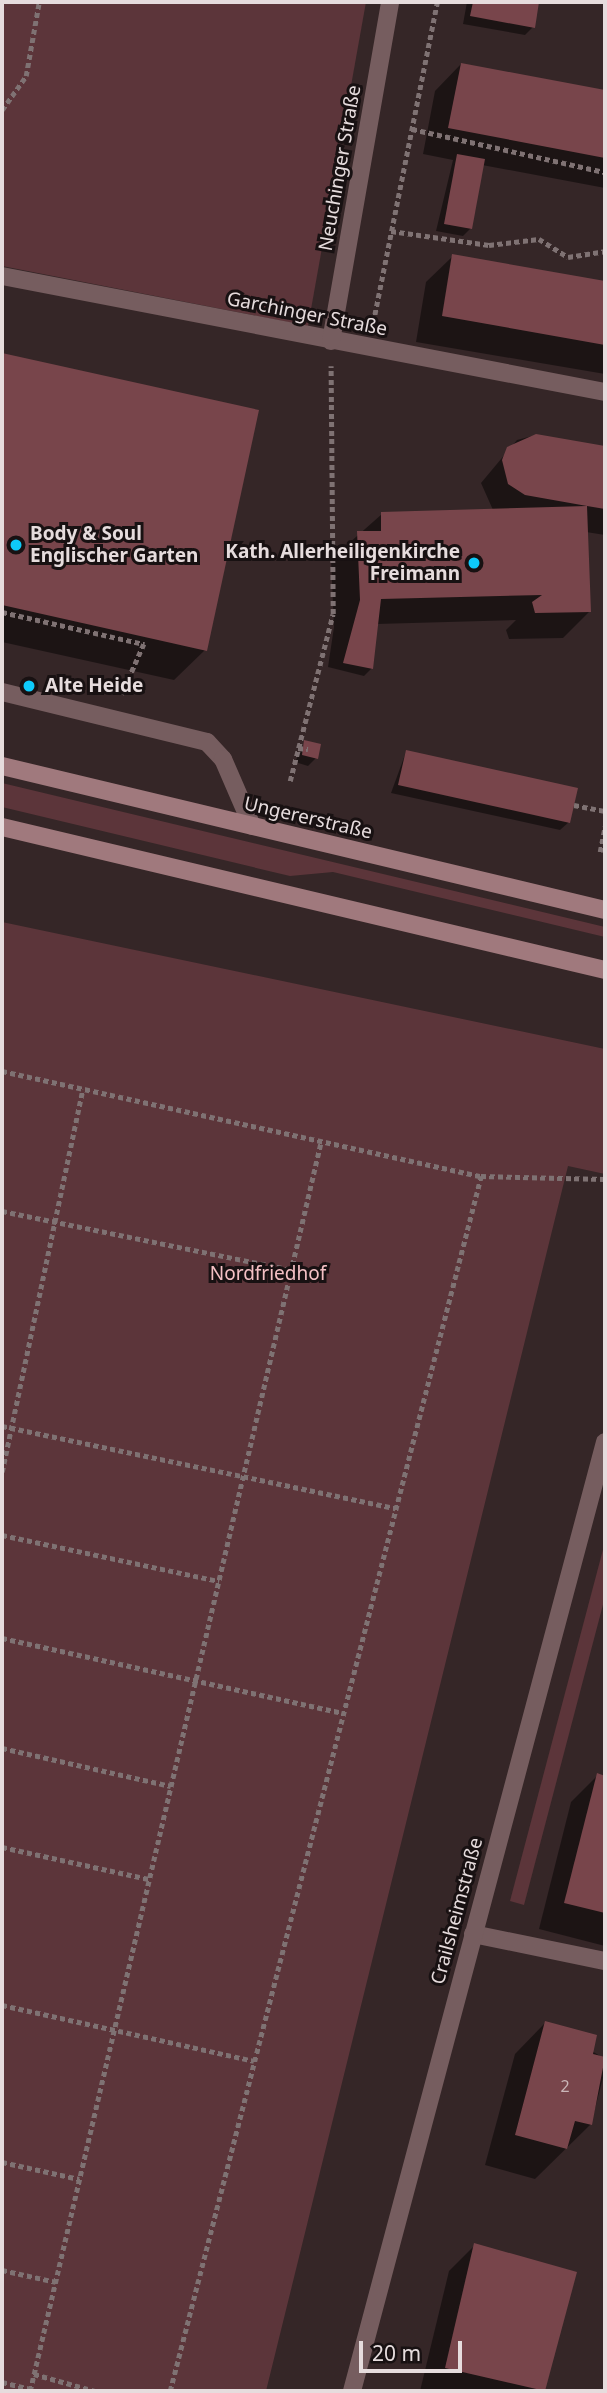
<!DOCTYPE html>
<html>
<head>
<meta charset="utf-8">
<style>
	body { margin:0 }
	#map { position:relative; width:607px; height:2393px; overflow:hidden; background:#352627; font-family:"Noto Sans",sans-serif }
	div>[style] { position:absolute }
	.green>* { inset:0; background:#5c353a }
	.shadow>* { inset:0; background:#0007 }
	.building>* { inset:0; background:#78454b }
	.path>* { height:4.5px; margin-top:-2.25px; transform-origin:0; background:repeating-linear-gradient(90deg,#7f7273 0 5px,transparent 0 8.5px) }
	.lane>* { height:18px; margin:-9px; padding:0 9px; transform-origin:9px; border-radius:9px; background:#765d5f }
	.street>* { height:18px; margin:-9px; padding:0 9px; transform-origin:9px; border-radius:9px; background:#765d5f }
	.secondary>* { height:18px; margin:-9px; padding:0 9px; transform-origin:9px; border-radius:9px; background:#a0797d }
	.dots>* { width:19px; height:19px; translate:-50% -50%; box-sizing:border-box; border:4px solid #181112; border-radius:50% }
	span { translate:-50% -50%; white-space:nowrap; text-align:center; line-height:1.15; -webkit-text-stroke:6px #181112; paint-order:stroke }
	.number-label { font-size:16px; color:#cab6b8 }
	.number-label span { -webkit-text-stroke-width:0 }
	.street-label { font-size:19px; color:#e6dcdd }
	.poi-label { font-size:19px; color:#e6dcdd; font-weight:700 }
	.left { translate:0 -50%; text-align:left }
	.right { translate:-100% -50%; text-align:right }
	.park-label { font-size:19px; color:#f4c0c4 }
	.frame { position:absolute; inset:0; border:4px solid #e6dcdd; pointer-events:none }
	.scale { position:absolute; left:359px; top:2341px; width:103px; height:32px; box-sizing:border-box; border:4px solid #e6dcdd; border-top:0; padding-left:9px; font-size:21px; line-height:24px; white-space:nowrap; color:#e6dcdd; -webkit-text-stroke:5px #181112; paint-order:stroke }
</style>
</head>
<body>
<div id="map">
	<div class="green">
		<div style="clip-path:polygon(2px 2px,366px 2px,308px 326px,2px 266px)"></div>
		<div style="clip-path:polygon(2px 783px,605px 927px,605px 937px,333px 872px,290px 876px,2px 807px)"></div>
		<div style="clip-path:polygon(2px 922px,605px 1049px,605px 1174px,568px 1166px,266px 2391px,2px 2391px)"></div>
		<div style="clip-path:polygon(605px 1542px,605px 1597px,524px 1905px,510px 1901px)"></div>
	</div>
	<div class="shadow">
		<div style="clip-path:polygon(467px 2px,538px 2px,533px 27px,525px 35px,463px 24px)"></div>
		<div style="clip-path:polygon(461px 64px,605px 92px,605px 188px,482px 165px,471px 228px,463px 236px,436px 231px,453px 160px,423px 154px,435px 91px)"></div>
		<div style="clip-path:polygon(453px 256px,605px 283px,605px 374px,416px 342px,426px 282px)"></div>
		<div style="clip-path:polygon(2px 355px,257px 411px,205px 650px,174px 680px,2px 642px)"></div>
		<div style="clip-path:polygon(536px 435px,605px 448px,605px 535px,586px 532px,589px 612px,563px 638px,509px 639px,506px 630px,516px 620px,377px 624px,372px 668px,364px 676px,328px 667px,334px 627px,331px 559px,382px 514px,493px 510px,481px 483px,517px 440px)"></div>
		<div style="clip-path:polygon(305px 742px,316px 758px,308px 766px,295px 762px)"></div>
		<div style="clip-path:polygon(406px 752px,569px 822px,560px 830px,391px 793px)"></div>
		<div style="clip-path:polygon(598px 1775px,605px 1777px,605px 1946px,539px 1929px,571px 1802px)"></div>
		<div style="clip-path:polygon(545px 2023px,605px 2059px,605px 2070px,591px 2124px,535px 2179px,485px 2165px,515px 2054px)"></div>
		<div style="clip-path:polygon(475px 2245px,575px 2273px,544px 2391px,420px 2391px,449px 2271px)"></div>
	</div>
	<div class="building">
		<div style="clip-path:polygon(473px 2px,539px 2px,535px 28px,470px 16px)"></div>
		<div style="clip-path:polygon(461px 63px,605px 90px,605px 158px,448px 128px)"></div>
		<div style="clip-path:polygon(457px 154px,485px 159px,472px 229px,444px 224px)"></div>
		<div style="clip-path:polygon(452px 254px,605px 281px,605px 345px,442px 316px)"></div>
		<div style="clip-path:polygon(2px 353px,259px 410px,207px 651px,2px 605px)"></div>
		<div style="clip-path:polygon(536px 434px,605px 446px,605px 509px,587px 506px,591px 612px,535px 613px,532px 602px,542px 595px,381px 599px,373px 669px,343px 663px,360px 600px,357px 531px,381px 531px,381px 512px,587px 506px,525px 495px,508px 484px,502px 460px,507px 447px)"></div>
		<div style="clip-path:polygon(304px 740px,321px 744px,318px 759px,302px 755px)"></div>
		<div style="clip-path:polygon(406px 750px,578px 788px,570px 823px,398px 785px)"></div>
		<div style="clip-path:polygon(597px 1773px,605px 1776px,605px 1913px,564px 1903px)"></div>
		<div style="clip-path:polygon(545px 2021px,597px 2035px,593px 2054px,605px 2057px,592px 2125px,575px 2121px,567px 2149px,515px 2135px)"></div>
		<div style="clip-path:polygon(474px 2243px,577px 2272px,545px 2391px,445px 2368px)"></div>
	</div>
	<div class="path">
		<div style="left:2px;top:110px;width:42px;rotate:-54.8deg"></div>
		<div style="left:26px;top:76px;width:75px;rotate:-80deg"></div>
		<div style="left:412px;top:129px;width:198px;rotate:12.6deg"></div>
		<div style="left:391px;top:231px;width:99px;rotate:8.1deg"></div>
		<div style="left:489px;top:245px;width:50px;rotate:-6.8deg"></div>
		<div style="left:539px;top:239px;width:34px;rotate:32deg"></div>
		<div style="left:568px;top:257px;width:37px;rotate:-9deg"></div>
		<div style="left:373px;top:323px;width:327px;rotate:-78.7deg"></div>
		<div style="left:2px;top:612px;width:146px;rotate:12.7deg"></div>
		<div style="left:144px;top:644px;width:55px;rotate:113.7deg"></div>
		<div style="left:298px;top:748px;width:10px;rotate:6deg"></div>
		<div style="left:290px;top:781px;width:172px;rotate:-75.6deg"></div>
		<div style="left:333px;top:614px;width:248px;rotate:-90.5deg"></div>
		<div style="left:574px;top:805px;width:32px;rotate:11deg"></div>
		<div style="left:600px;top:852px;width:26px;rotate:-79deg"></div>
		<div style="left:2px;top:1071px;width:490px;rotate:12.4deg"></div>
		<div style="left:481px;top:1176px;width:124px;rotate:1.4deg"></div>
		<div style="left:2px;top:1211px;width:295px;rotate:11.5deg"></div>
		<div style="left:2px;top:1426px;width:402px;rotate:11.8deg"></div>
		<div style="left:2px;top:1472px;width:391px;rotate:-78.1deg"></div>
		<div style="left:2px;top:1535px;width:222px;rotate:12deg"></div>
		<div style="left:2px;top:1638px;width:349px;rotate:12.4deg"></div>
		<div style="left:2px;top:1748px;width:173px;rotate:12.7deg"></div>
		<div style="left:2px;top:1847px;width:150px;rotate:12.3deg"></div>
		<div style="left:2px;top:2005px;width:258px;rotate:12.5deg"></div>
		<div style="left:2px;top:2162px;width:79px;rotate:12.4deg"></div>
		<div style="left:2px;top:2270px;width:55px;rotate:12.5deg"></div>
		<div style="left:34px;top:2374px;width:63px;rotate:15.6deg"></div>
		<div style="left:2px;top:2382px;width:30px;rotate:14deg"></div>
		<div style="left:30px;top:2391px;width:1283px;rotate:-76.89deg"></div>
		<div style="left:170px;top:2391px;width:1254px;rotate:-75.64deg"></div>
	</div>
	<div class="lane">
		<div style="left:2px;top:692px;width:211px;rotate:13.7deg"></div>
		<div style="left:207px;top:742px;width:23px;rotate:47deg"></div>
		<div style="left:223px;top:759px;width:73px;rotate:66.6deg"></div>
	</div>
	<div class="street">
		<div style="left:2px;top:276px;width:614px;rotate:10.89deg"></div>
		<div style="left:331px;top:341px;width:344px;rotate:-80.1deg"></div>
		<div style="left:473px;top:1934px;width:135px;rotate:11.6deg"></div>
		<div style="left:352px;top:2391px;width:982px;rotate:-75.07deg"></div>
	</div>
	<div class="secondary">
		<div style="left:2px;top:766px;width:620px;rotate:13.43deg"></div>
		<div style="left:2px;top:827px;width:620px;rotate:13.34deg"></div>
	</div>
	<div class="dots">
		<div style="left:16px;top:545px;background:#0ecafa"></div>
		<div style="left:474px;top:563px;background:#0ecafa"></div>
		<div style="left:29px;top:686px;background:#0ecafa"></div>
	</div>
	<div class="number-label">
		<span style="left:565px;top:2086px">2</span>
	</div>
	<div class="street-label">
		<span style="left:340px;top:168px;rotate:-80deg">Neuchinger Straße</span>
		<span style="left:307px;top:314px;rotate:11deg">Garchinger Straße</span>
		<span style="left:308px;top:818px;rotate:13deg">Ungererstraße</span>
		<span style="left:457px;top:1911px;rotate:-75deg">Crailsheimstraße</span>
	</div>
	<div class="poi-label">
		<span class="left" style="left:30px;top:545px">Body &amp; Soul<br>Englischer Garten</span>
		<span class="right" style="left:460px;top:563px">Kath. Allerheiligenkirche<br>Freimann</span>
		<span class="left" style="left:45px;top:686px">Alte Heide</span>
	</div>
	<div class="park-label">
		<span style="left:268px;top:1274px">Nordfriedhof</span>
	</div>
	<div class="frame"></div>
	<div class="scale">20 m</div>
</div>
</body>
</html>
